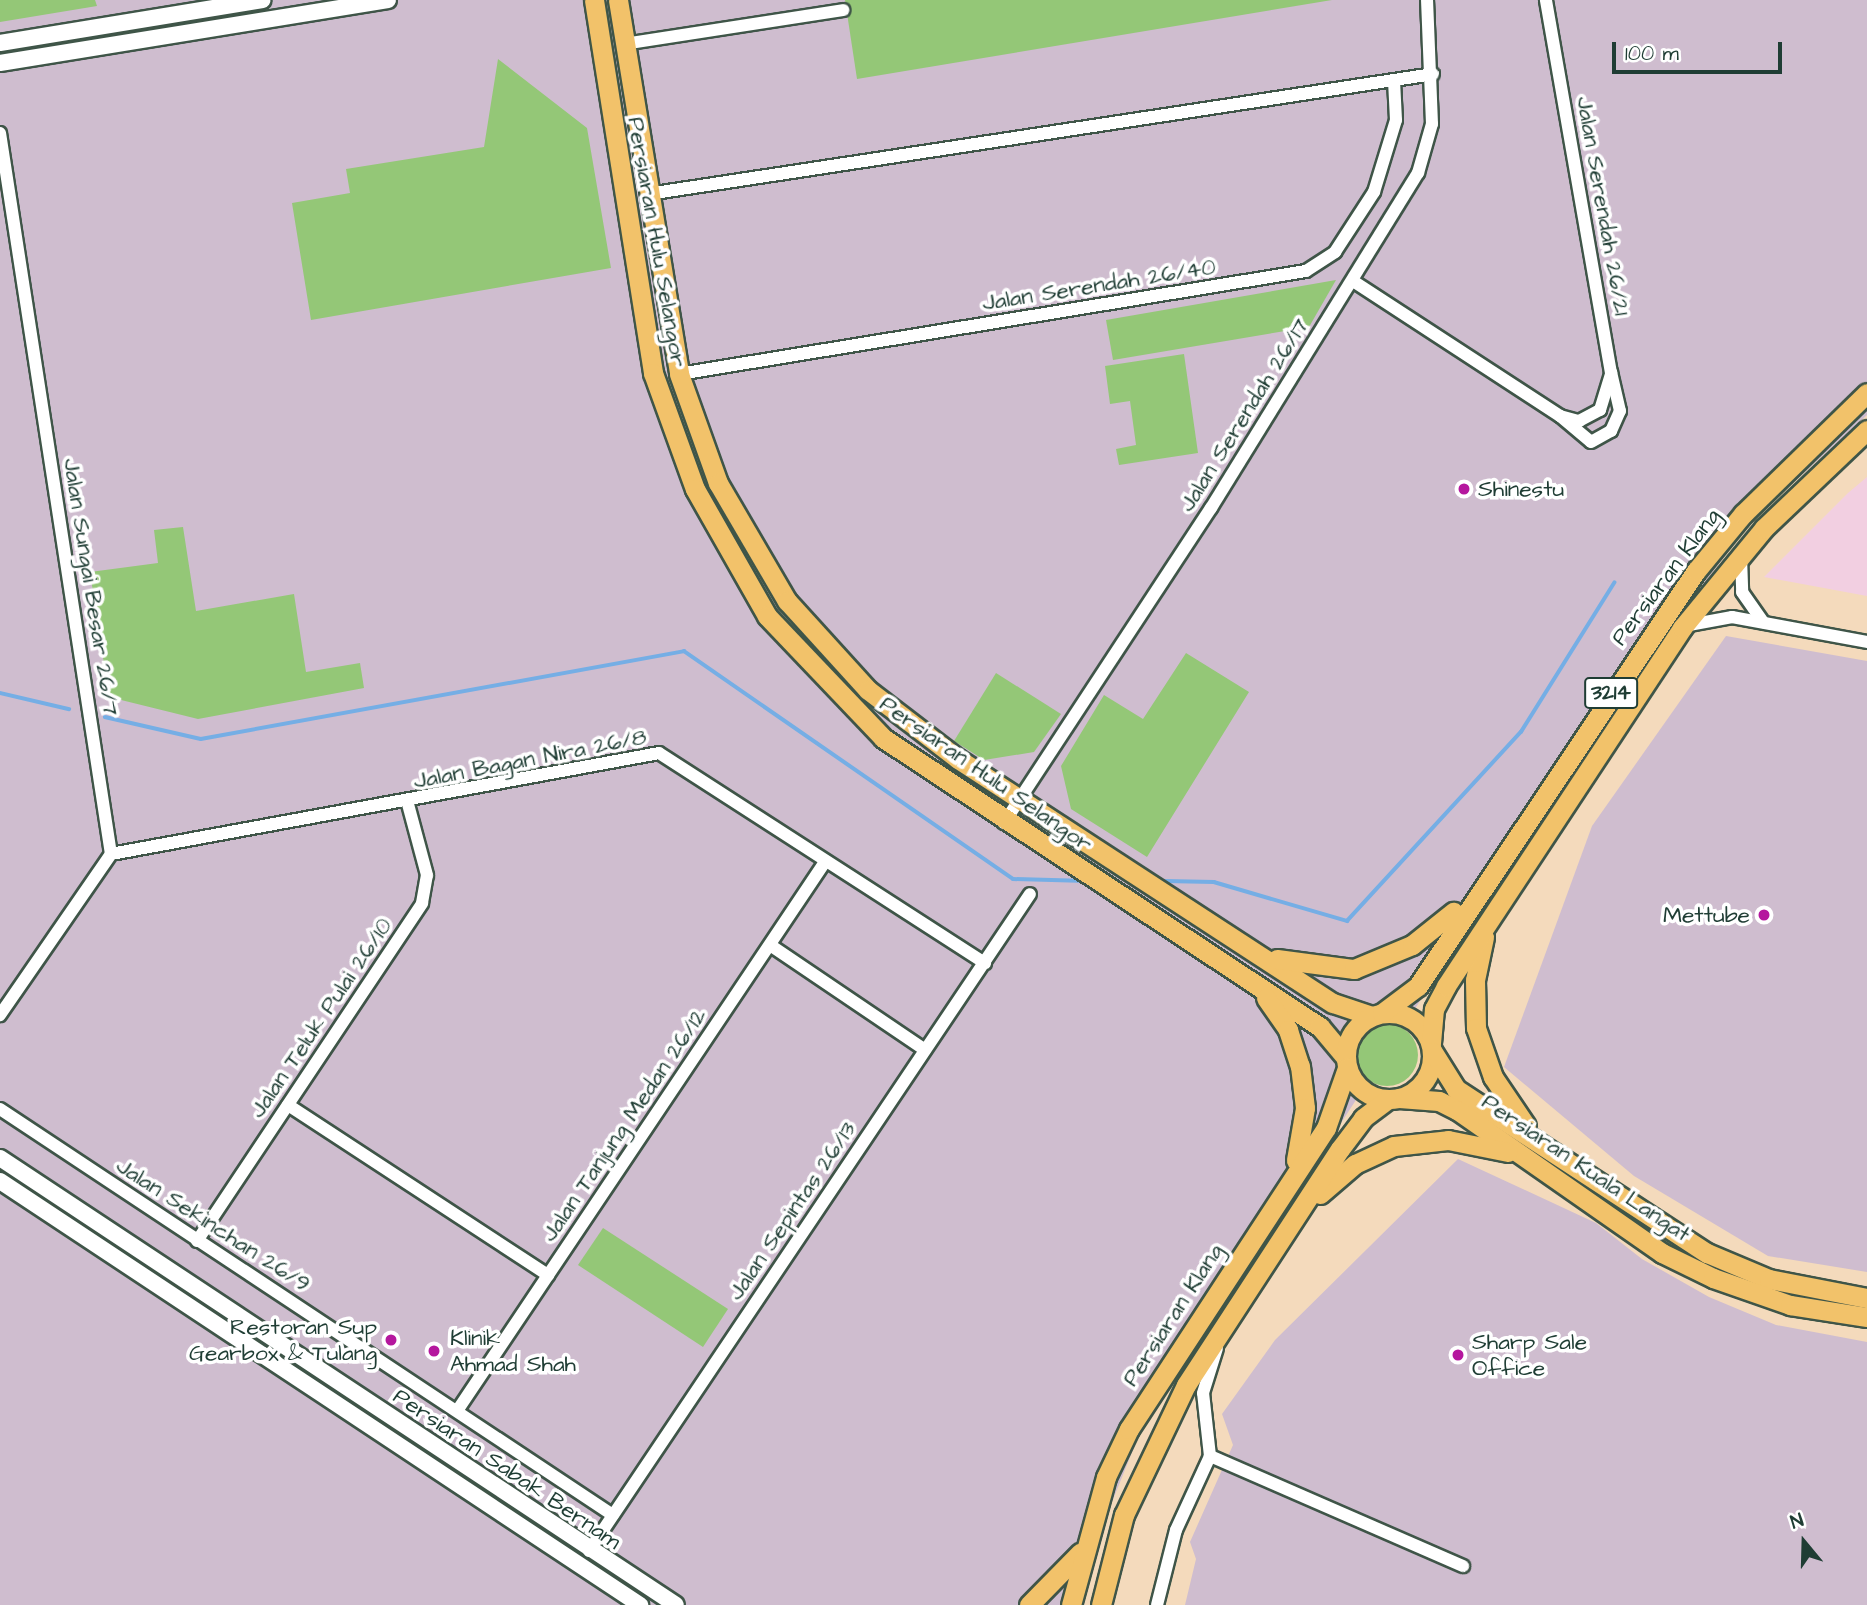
<!DOCTYPE html>
<html>
<head>
<meta charset="utf-8">
<style>
	body { margin:0 }
	#map { position:relative; width:1867px; height:1605px; overflow:hidden; background:#f4dabc; font-family:"Architects Daughter",sans-serif }
	div>[style] { position:absolute }
	.built>* { inset:0; background:#f2cfe1 }
	.industrial>* { inset:0; background:#cfbdcf }
	.green>* { inset:0; background:#94c777 }
	.round { border-radius:50% }
	.stream>* { height:3.5px; margin:-1.75px; padding:0 1.75px; transform-origin:1.75px; border-radius:1.75px; background:#75aee5 }
	.roads { filter:drop-shadow(2px 0 #3f5548) drop-shadow(-2px 0 #3f5548) drop-shadow(0 2px #3f5548) drop-shadow(0 -2px #3f5548) }
	.minor>* { height:12px; margin:-6px; padding:0 6px; transform-origin:6px; border-radius:6px; background:#fff }
	.tertiary>* { height:16px; margin:-8px; padding:0 8px; transform-origin:8px; border-radius:8px; background:#fff }
	.primary>* { height:19px; margin:-9.5px; padding:0 9.5px; transform-origin:9.5px; border-radius:9.5px; background:#f2c26a }
	.primary>.ring { margin:-9.5px; padding:0; box-sizing:content-box; background:none; border:19px solid #f2c26a; border-radius:50% }
	.dots>* { width:19px; height:19px; translate:-50% -50%; box-sizing:border-box; border:4px solid #fff; border-radius:50% }
	span { translate:-50% -50%; white-space:nowrap; text-align:center; line-height:1.15; -webkit-text-stroke:7px #fff; paint-order:stroke }
	.shield-label span { padding:2px 5px; background:#fff; border:2px solid; border-radius:5px; -webkit-text-stroke-width:0 }
	.shield-label { font-size:21px; color:#1f3d34; font-weight:700 }
	.street-label { font-size:23px; color:#1f3d34 }
	.poi-label { font-size:23px; color:#1f3d34 }
	.left { translate:0 -50%; text-align:left }
	.right { translate:-100% -50%; text-align:right }
	.north { position:absolute; left:1769px; top:1507px; width:70px; height:70px; -webkit-text-stroke:5px #fff; paint-order:stroke; rotate:341deg; font-size:19px; font-weight:700; line-height:28px; text-align:center; color:#1f3d34 }
	.north::after { content:''; display:block; margin:auto; width:24px; height:32px; background:#1f3d34; clip-path:polygon(50% 0,100% 100%,50% 72%,0 100%) }
	.scale { position:absolute; left:1612px; top:42px; width:170px; height:32px; box-sizing:border-box; border:4px solid #1f3d34; border-top:0; padding-left:9px; font-size:21px; line-height:24px; white-space:nowrap; color:#1f3d34; -webkit-text-stroke:5px #fff; paint-order:stroke }
</style>
</head>
<body>
<div id="map">
	<div class="built">
		<div style="clip-path:polygon(1867px 477px,1867px 596px,1764px 577px,1848px 493px)"></div>
	</div>
	<div class="industrial">
		<div style="clip-path:polygon(0 0,1867px 0,1867px 415px,1752px 521px,1658px 643px,1477px 913px,1139px 1435px,1112px 1502px,1083px 1605px,0 1605px)"></div>
		<div style="clip-path:polygon(1726px 636px,1867px 661px,1867px 1272px,1768px 1256px,1634px 1176px,1504px 1067px,1592px 826px)"></div>
		<div style="clip-path:polygon(1458px 1159px,1596px 1223px,1642px 1259px,1709px 1297px,1776px 1325px,1867px 1342px,1867px 1605px,1185px 1605px,1196px 1559px,1190px 1542px,1233px 1445px,1222px 1414px,1275px 1340px)"></div>
	</div>
	<div class="green">
		<div style="clip-path:polygon(0 0,95px 0,97px 6px,0 22px)"></div>
		<div style="clip-path:polygon(845px 0,1332px 0,857px 79px)"></div>
		<div style="clip-path:polygon(498px 59px,587px 128px,611px 268px,311px 320px,292px 203px,350px 193px,346px 169px,484px 147px)"></div>
		<div style="clip-path:polygon(1336px 280px,1309px 327px,1113px 360px,1106px 320px)"></div>
		<div style="clip-path:polygon(1184px 354px,1198px 453px,1119px 465px,1116px 449px,1136px 445px,1130px 401px,1110px 404px,1105px 366px)"></div>
		<div style="clip-path:polygon(183px 527px,196px 611px,294px 594px,306px 672px,360px 663px,364px 688px,198px 719px,109px 697px,90px 572px,158px 563px,154px 530px)"></div>
		<div style="clip-path:polygon(1186px 653px,1249px 692px,1147px 857px,1071px 809px,1061px 766px,1104px 695px,1143px 719px)"></div>
		<div style="clip-path:polygon(996px 673px,1061px 714px,1034px 752px,984px 760px,954px 741px)"></div>
		<div class="round" style="left:1356px;top:1024px;width:62px;height:62px"></div>
		<div style="clip-path:polygon(603px 1228px,728px 1309px,703px 1347px,578px 1265px)"></div>
	</div>
	<div class="stream">
		<div style="left:0;top:693px;width:71px;rotate:13.1deg"></div>
		<div style="left:105px;top:717px;width:98px;rotate:12.9deg"></div>
		<div style="left:201px;top:739px;width:491px;rotate:-10.3deg"></div>
		<div style="left:684px;top:651px;width:400px;rotate:34.7deg"></div>
		<div style="left:1013px;top:879px;width:74px;rotate:1.5deg"></div>
		<div style="left:1165px;top:881px;width:49px;rotate:1.2deg"></div>
		<div style="left:1214px;top:882px;width:139px;rotate:16.3deg"></div>
		<div style="left:1347px;top:921px;width:257px;rotate:-47.4deg"></div>
		<div style="left:1521px;top:732px;width:176px;rotate:-58deg"></div>
	</div>
	<div class="roads">
		<div class="minor">
			<div style="left:624px;top:44px;width:222px;rotate:-8.8deg"></div>
			<div style="left:0;top:133px;width:729px;rotate:81.25deg"></div>
			<div style="left:111px;top:854px;width:196px;rotate:124.6deg"></div>
			<div style="left:648px;top:194px;width:794px;rotate:-8.69deg"></div>
			<div style="left:1353px;top:281px;width:247px;rotate:33.1deg"></div>
			<div style="left:1560px;top:416px;width:20px;rotate:15deg"></div>
			<div style="left:1579px;top:421px;width:24px;rotate:-28deg"></div>
			<div style="left:1600px;top:410px;width:39px;rotate:-73deg"></div>
			<div style="left:1611px;top:373px;width:379px;rotate:-99.9deg"></div>
			<div style="left:679px;top:374px;width:635px;rotate:-9.33deg"></div>
			<div style="left:1306px;top:271px;width:35px;rotate:-33deg"></div>
			<div style="left:1335px;top:252px;width:72px;rotate:-57deg"></div>
			<div style="left:1374px;top:192px;width:75px;rotate:-73deg"></div>
			<div style="left:1396px;top:120px;width:40px;rotate:-92.9deg"></div>
			<div style="left:1560px;top:416px;width:40px;rotate:40deg"></div>
			<div style="left:1591px;top:442px;width:23px;rotate:-29deg"></div>
			<div style="left:1611px;top:431px;width:22px;rotate:-66deg"></div>
			<div style="left:1620px;top:411px;width:39px;rotate:-103deg"></div>
			<div style="left:1741px;top:557px;width:35px;rotate:88deg"></div>
			<div style="left:1742px;top:592px;width:37px;rotate:55deg"></div>
			<div style="left:1689px;top:625px;width:44px;rotate:-10.5deg"></div>
			<div style="left:1732px;top:617px;width:137px;rotate:10.5deg"></div>
			<div style="left:1004px;top:823px;width:377px;rotate:-56.7deg"></div>
			<div style="left:1211px;top:508px;width:394px;rotate:-58.3deg"></div>
			<div style="left:1418px;top:173px;width:51px;rotate:-74.1deg"></div>
			<div style="left:1432px;top:124px;width:124px;rotate:-92.3deg"></div>
			<div style="left:111px;top:854px;width:557px;rotate:-10.44deg"></div>
			<div style="left:659px;top:753px;width:388px;rotate:32.8deg"></div>
			<div style="left:770px;top:945px;width:187px;rotate:34.1deg"></div>
			<div style="left:288px;top:1105px;width:311px;rotate:33.2deg"></div>
			<div style="left:0;top:1109px;width:735px;rotate:33.52deg"></div>
			<div style="left:197px;top:1241px;width:406px;rotate:-56.3deg"></div>
			<div style="left:422px;top:903px;width:28px;rotate:-80deg"></div>
			<div style="left:427px;top:875px;width:73px;rotate:-105deg"></div>
			<div style="left:457px;top:1411px;width:661px;rotate:-56.17deg"></div>
			<div style="left:1210px;top:1456px;width:276px;rotate:23.5deg"></div>
			<div style="left:589px;top:1551px;width:791px;rotate:-56.13deg"></div>
			<div style="left:1157px;top:1605px;width:77px;rotate:-75.8deg"></div>
			<div style="left:1176px;top:1530px;width:81px;rotate:-65.3deg"></div>
			<div style="left:1210px;top:1456px;width:63px;rotate:-96.3deg"></div>
			<div style="left:1203px;top:1393px;width:47px;rotate:-72.7deg"></div>
		</div>
		<div class="tertiary">
			<div style="left:0;top:43px;width:266px;rotate:-9.3deg"></div>
			<div style="left:0;top:63px;width:393px;rotate:-9.2deg"></div>
			<div style="left:0;top:1158px;width:810px;rotate:33.47deg"></div>
			<div style="left:0;top:1181px;width:768px;rotate:33.52deg"></div>
		</div>
		<div class="primary">
			<div style="left:594px;top:0;width:378px;rotate:81deg"></div>
			<div style="left:653px;top:373px;width:123px;rotate:70.1deg"></div>
			<div style="left:695px;top:489px;width:146px;rotate:60.4deg"></div>
			<div style="left:767px;top:616px;width:168px;rotate:46.4deg"></div>
			<div style="left:883px;top:738px;width:524px;rotate:33.48deg"></div>
			<div style="left:1320px;top:1027px;width:39px;rotate:50deg"></div>
			<div style="left:618px;top:0;width:379px;rotate:80.7deg"></div>
			<div style="left:679px;top:374px;width:116px;rotate:70.3deg"></div>
			<div style="left:718px;top:483px;width:137px;rotate:59.7deg"></div>
			<div style="left:787px;top:601px;width:120px;rotate:47.7deg"></div>
			<div style="left:868px;top:690px;width:113px;rotate:37.5deg"></div>
			<div style="left:958px;top:759px;width:447px;rotate:33.1deg"></div>
			<div style="left:1333px;top:1003px;width:41px;rotate:18.4deg"></div>
			<div style="left:1484px;top:937px;width:44px;rotate:101.8deg"></div>
			<div style="left:1475px;top:980px;width:48px;rotate:88.8deg"></div>
			<div style="left:1476px;top:1028px;width:52px;rotate:70.9deg"></div>
			<div style="left:1493px;top:1077px;width:59px;rotate:56deg"></div>
			<div style="left:1277px;top:959px;width:78px;rotate:7.4deg"></div>
			<div style="left:1354px;top:969px;width:63px;rotate:-22.5deg"></div>
			<div style="left:1412px;top:945px;width:53px;rotate:-38.8deg"></div>
			<div style="left:1266px;top:998px;width:39px;rotate:55deg"></div>
			<div style="left:1288px;top:1030px;width:38px;rotate:72deg"></div>
			<div style="left:1300px;top:1066px;width:42px;rotate:83.2deg"></div>
			<div style="left:1305px;top:1108px;width:53px;rotate:99.8deg"></div>
			<div class="ring" style="left:1346px;top:1013px;width:67px;height:67px"></div>
			<div style="left:1382px;top:1013px;width:45px;rotate:-36.9deg"></div>
			<div style="left:1418px;top:986px;width:500px;rotate:-56.2deg"></div>
			<div style="left:1696px;top:571px;width:74px;rotate:-50.5deg"></div>
			<div style="left:1743px;top:514px;width:173px;rotate:-44.3deg"></div>
			<div style="left:1431px;top:1043px;width:34px;rotate:-85deg"></div>
			<div style="left:1434px;top:1009px;width:26px;rotate:-62deg"></div>
			<div style="left:1446px;top:986px;width:429px;rotate:-56.6deg"></div>
			<div style="left:1682px;top:628px;width:129px;rotate:-50.6deg"></div>
			<div style="left:1764px;top:528px;width:142px;rotate:-43.6deg"></div>
			<div style="left:1433px;top:1052px;width:44px;rotate:58.1deg"></div>
			<div style="left:1456px;top:1089px;width:300px;rotate:33.2deg"></div>
			<div style="left:1707px;top:1253px;width:67px;rotate:22.8deg"></div>
			<div style="left:1769px;top:1279px;width:100px;rotate:11deg"></div>
			<div style="left:1399px;top:1098px;width:40px;rotate:4.3deg"></div>
			<div style="left:1439px;top:1101px;width:20px;rotate:27deg"></div>
			<div style="left:1457px;top:1110px;width:250px;rotate:34.9deg"></div>
			<div style="left:1662px;top:1253px;width:57px;rotate:26.1deg"></div>
			<div style="left:1713px;top:1278px;width:82px;rotate:19.3deg"></div>
			<div style="left:1790px;top:1305px;width:78px;rotate:8.9deg"></div>
			<div style="left:1320px;top:1194px;width:46px;rotate:-40.6deg"></div>
			<div style="left:1355px;top:1164px;width:43px;rotate:-24.8deg"></div>
			<div style="left:1394px;top:1146px;width:54px;rotate:-6.3deg"></div>
			<div style="left:1448px;top:1140px;width:61px;rotate:11.3deg"></div>
			<div style="left:1029px;top:1605px;width:73px;rotate:-45.6deg"></div>
			<div style="left:1071px;top:1605px;width:133px;rotate:-74.7deg"></div>
			<div style="left:1106px;top:1477px;width:53px;rotate:-64.4deg"></div>
			<div style="left:1129px;top:1429px;width:360px;rotate:-56.8deg"></div>
			<div style="left:1326px;top:1128px;width:64px;rotate:-70.7deg"></div>
			<div style="left:1101px;top:1605px;width:93px;rotate:-75.7deg"></div>
			<div style="left:1124px;top:1515px;width:144px;rotate:-64.5deg"></div>
			<div style="left:1186px;top:1385px;width:282px;rotate:-56.9deg"></div>
			<div style="left:1340px;top:1149px;width:39px;rotate:-53deg"></div>
			<div style="left:1363px;top:1118px;width:30px;rotate:-37deg"></div>
		</div>
	</div>
	<div class="dots">
		<div style="left:1464px;top:489px;background:#b5179e"></div>
		<div style="left:1764px;top:915px;background:#b5179e"></div>
		<div style="left:391px;top:1340px;background:#b5179e"></div>
		<div style="left:434px;top:1351px;background:#b5179e"></div>
		<div style="left:1458px;top:1355px;background:#b5179e"></div>
	</div>
	<div class="shield-label">
		<span style="left:1611px;top:693px">3214</span>
	</div>
	<div class="street-label">
		<span style="left:1603px;top:206px;rotate:80deg">Jalan Serendah 26/21</span>
		<span style="left:657px;top:242px;rotate:80deg">Persiaran Hulu Selangor</span>
		<span style="left:1099px;top:285px;rotate:-9deg">Jalan Serendah 26/40</span>
		<span style="left:1244px;top:415px;rotate:-58deg">Jalan Serendah 26/17</span>
		<span style="left:1666px;top:577px;rotate:-53deg">Persiaran Klang</span>
		<span style="left:91px;top:587px;rotate:81deg">Jalan Sungai Besar 26/7</span>
		<span style="left:530px;top:759px;rotate:-11deg">Jalan Bagan Nira 26/8</span>
		<span style="left:986px;top:774px;rotate:35deg">Persiaran Hulu Selangor</span>
		<span style="left:321px;top:1018px;rotate:-56deg">Jalan Teluk Pulai 26/10</span>
		<span style="left:624px;top:1125px;rotate:-56deg">Jalan Tanjung Medan 26/12</span>
		<span style="left:1586px;top:1168px;rotate:34deg">Persiaran Kuala Langat</span>
		<span style="left:792px;top:1211px;rotate:-56deg">Jalan Sepintas 26/13</span>
		<span style="left:213px;top:1225px;rotate:33deg">Jalan Sekinchan 26/9</span>
		<span style="left:1173px;top:1315px;rotate:-57deg">Persiaran Klang</span>
		<span style="left:507px;top:1469px;rotate:34deg">Persiaran Sabak Bernam</span>
	</div>
	<div class="poi-label">
		<span class="left" style="left:1478px;top:489px">Shinestu</span>
		<span class="right" style="left:1750px;top:915px">Mettube</span>
		<span class="right" style="left:377px;top:1340px">Restoran Sup<br>Gearbox &amp; Tulang</span>
		<span class="left" style="left:450px;top:1351px">Klinik<br>Ahmad Shah</span>
		<span class="left" style="left:1472px;top:1355px">Sharp Sale<br>Office</span>
	</div>
	<div class="north">N</div>
	<div class="scale">100 m</div>
</div>
</body>
</html>
